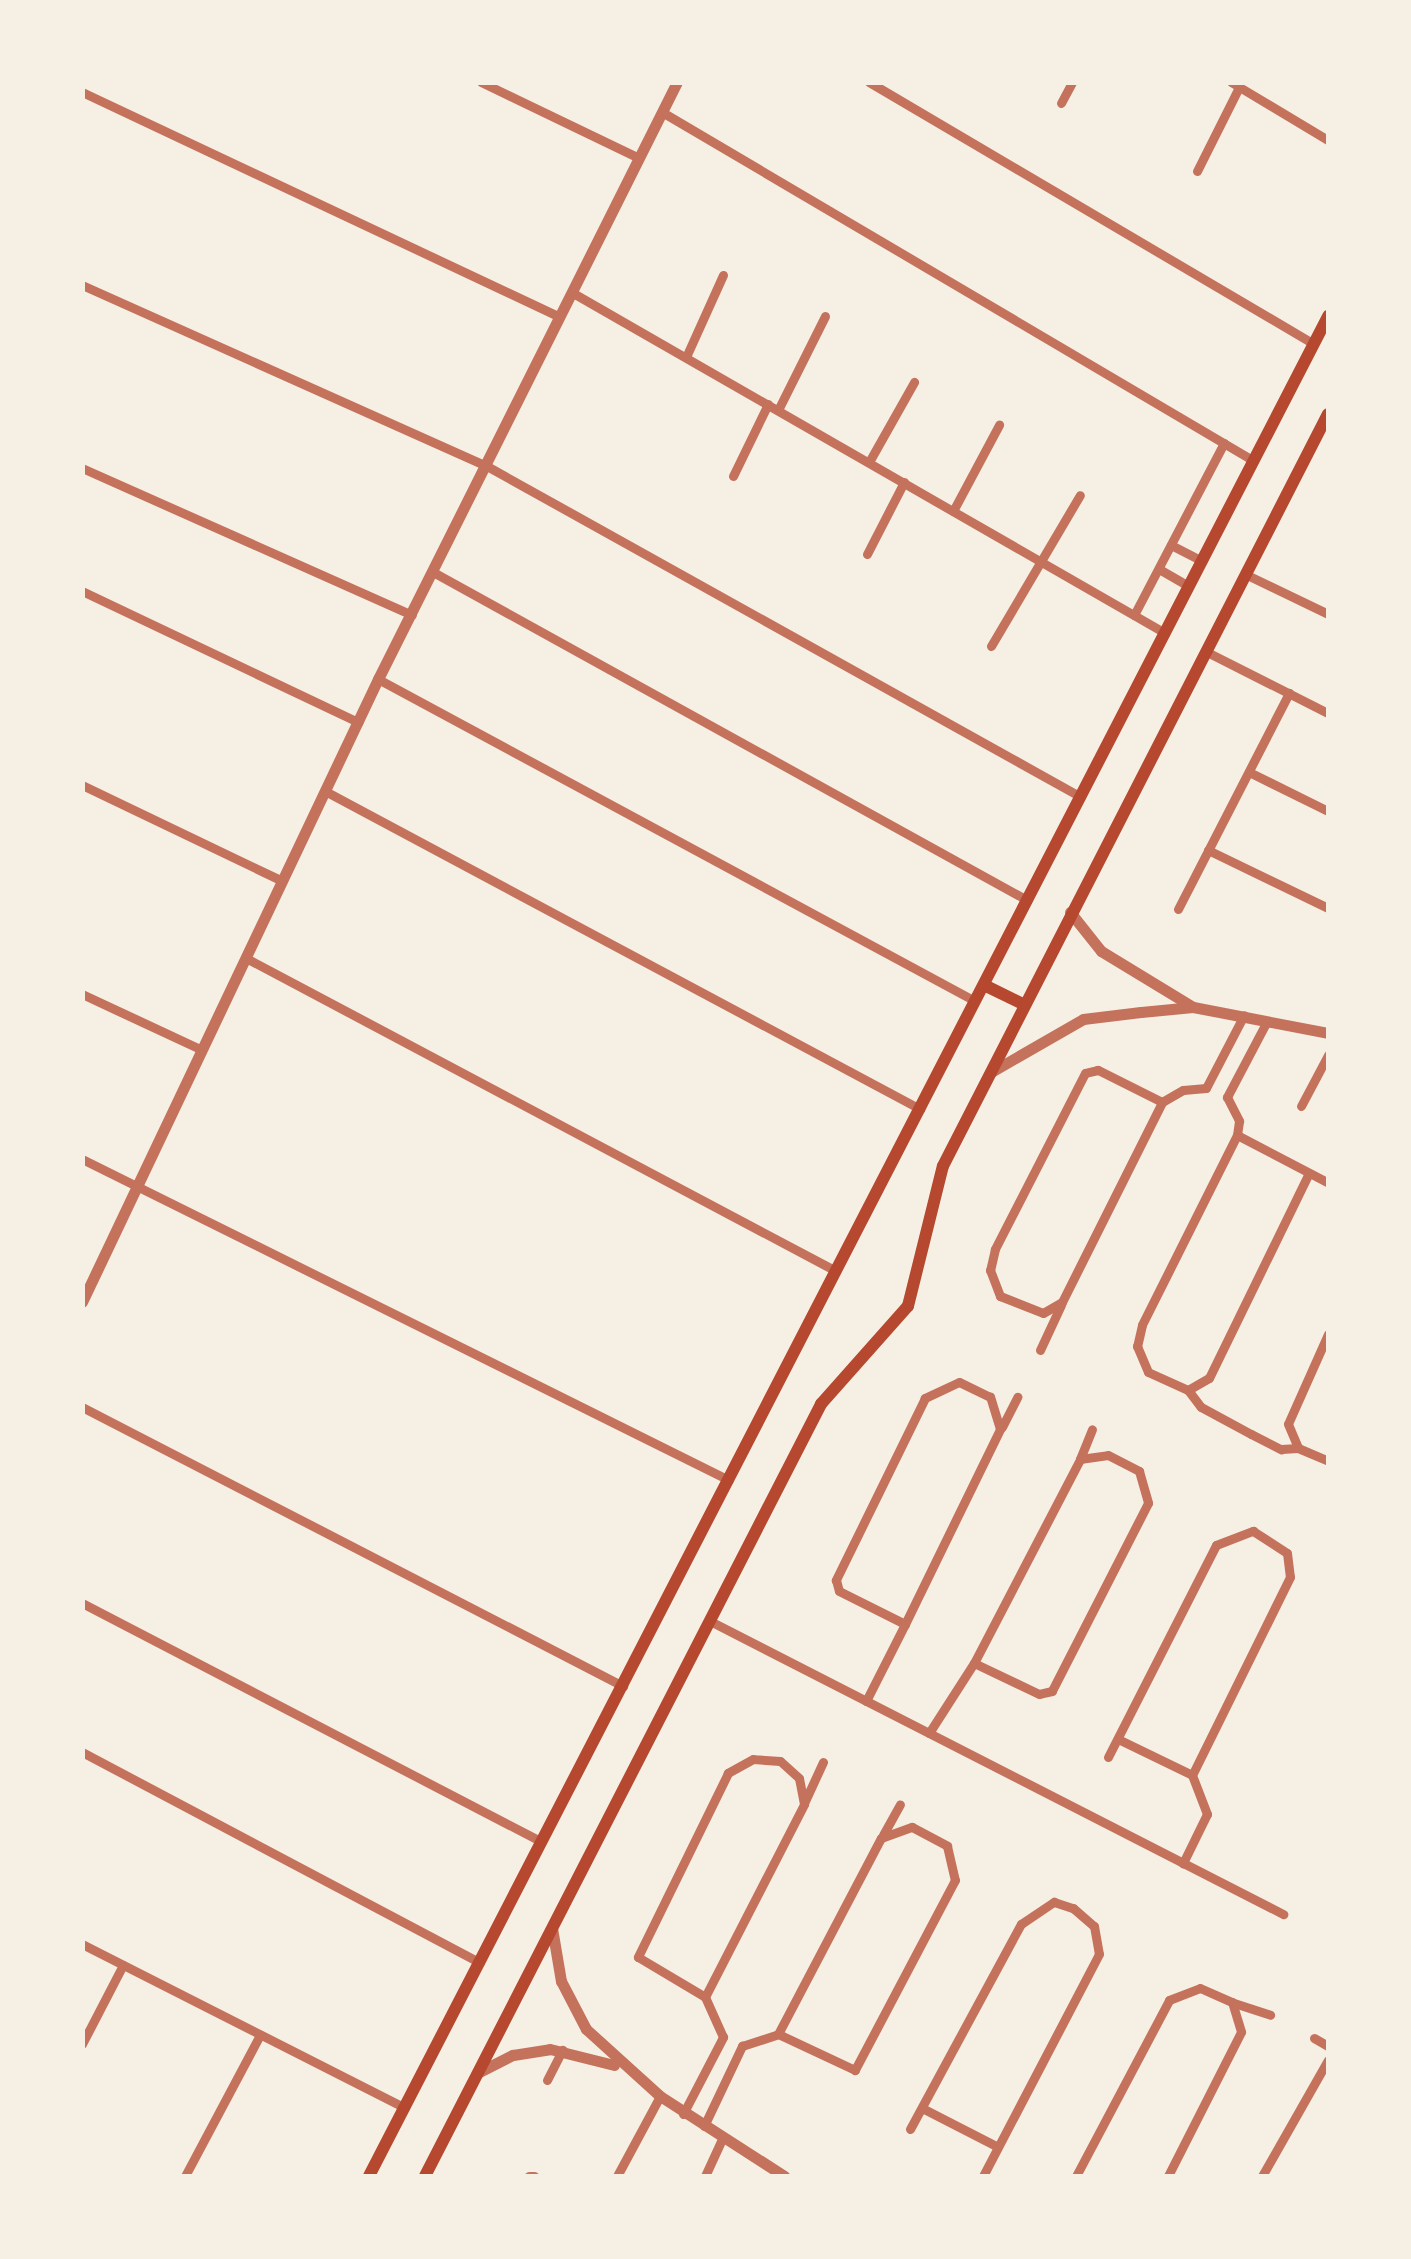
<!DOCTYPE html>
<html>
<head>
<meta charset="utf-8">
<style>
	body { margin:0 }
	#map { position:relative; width:1411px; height:2259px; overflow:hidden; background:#f6efe4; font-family:Figtree,sans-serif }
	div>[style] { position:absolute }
	.minor>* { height:9px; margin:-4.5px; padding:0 4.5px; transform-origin:4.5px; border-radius:4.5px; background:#c5725c }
	.tertiary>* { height:11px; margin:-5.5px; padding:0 5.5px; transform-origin:5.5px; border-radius:5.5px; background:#c5725c }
	.secondary>* { height:12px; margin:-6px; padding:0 6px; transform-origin:6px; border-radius:6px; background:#b5482f }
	span { translate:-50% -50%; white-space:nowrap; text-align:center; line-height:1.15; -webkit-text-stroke:9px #f6efe4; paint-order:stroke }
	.frame { position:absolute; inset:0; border:85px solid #f6efe4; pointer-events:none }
</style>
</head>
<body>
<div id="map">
	<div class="minor">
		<div style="left:481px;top:82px;width:175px;rotate:25.7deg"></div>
		<div style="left:869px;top:82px;width:516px;rotate:30.49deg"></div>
		<div style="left:1231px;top:82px;width:113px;rotate:30.9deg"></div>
		<div style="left:82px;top:92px;width:528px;rotate:25.21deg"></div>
		<div style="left:1061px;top:103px;width:24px;rotate:-62deg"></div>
		<div style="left:662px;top:112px;width:687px;rotate:30.52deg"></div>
		<div style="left:1197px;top:171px;width:94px;rotate:-63.4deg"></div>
		<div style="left:82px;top:285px;width:441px;rotate:24.1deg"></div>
		<div style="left:485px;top:465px;width:682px;rotate:29.12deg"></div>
		<div style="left:573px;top:293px;width:683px;rotate:29.87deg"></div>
		<div style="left:686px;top:357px;width:90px;rotate:-65.7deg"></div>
		<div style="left:778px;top:410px;width:105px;rotate:-63.4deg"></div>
		<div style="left:869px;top:462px;width:92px;rotate:-60.6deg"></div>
		<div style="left:82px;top:468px;width:361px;rotate:24deg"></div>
		<div style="left:733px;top:476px;width:80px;rotate:-64.1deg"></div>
		<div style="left:953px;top:511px;width:98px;rotate:-61.9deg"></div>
		<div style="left:1171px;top:545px;width:35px;rotate:27deg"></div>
		<div style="left:867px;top:554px;width:81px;rotate:-62.8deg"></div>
		<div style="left:1159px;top:569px;width:34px;rotate:30deg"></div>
		<div style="left:433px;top:572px;width:679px;rotate:28.91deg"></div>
		<div style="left:1245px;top:574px;width:92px;rotate:25.7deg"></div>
		<div style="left:82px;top:591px;width:306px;rotate:25.4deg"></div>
		<div style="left:1134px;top:615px;width:194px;rotate:-62.4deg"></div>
		<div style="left:991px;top:646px;width:175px;rotate:-59.5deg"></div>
		<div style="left:1205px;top:651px;width:138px;rotate:26.8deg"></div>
		<div style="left:378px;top:679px;width:678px;rotate:28.34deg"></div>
		<div style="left:1249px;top:772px;width:88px;rotate:26.3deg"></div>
		<div style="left:82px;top:785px;width:222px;rotate:25.6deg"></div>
		<div style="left:325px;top:791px;width:675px;rotate:28.12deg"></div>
		<div style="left:1208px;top:850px;width:133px;rotate:25.8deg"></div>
		<div style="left:1178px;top:909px;width:243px;rotate:-62.8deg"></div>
		<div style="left:246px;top:958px;width:668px;rotate:27.95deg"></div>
		<div style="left:82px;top:994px;width:132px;rotate:25deg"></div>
		<div style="left:1266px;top:1023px;width:84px;rotate:117.8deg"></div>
		<div style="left:1227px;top:1097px;width:27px;rotate:63deg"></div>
		<div style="left:1239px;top:1121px;width:14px;rotate:98deg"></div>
		<div style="left:1237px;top:1135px;width:212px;rotate:116.6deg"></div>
		<div style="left:1142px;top:1325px;width:22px;rotate:103deg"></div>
		<div style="left:1137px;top:1346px;width:28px;rotate:67deg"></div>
		<div style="left:1148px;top:1372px;width:44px;rotate:24.2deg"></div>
		<div style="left:1188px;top:1390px;width:24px;rotate:-30deg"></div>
		<div style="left:1209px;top:1378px;width:228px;rotate:-64deg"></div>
		<div style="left:1162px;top:1102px;width:72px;rotate:-153.4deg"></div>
		<div style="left:1098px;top:1070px;width:13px;rotate:167deg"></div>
		<div style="left:1085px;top:1073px;width:198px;rotate:117.1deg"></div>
		<div style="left:995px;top:1249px;width:22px;rotate:103deg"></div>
		<div style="left:990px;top:1270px;width:28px;rotate:69deg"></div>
		<div style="left:1000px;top:1296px;width:46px;rotate:21.6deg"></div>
		<div style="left:1043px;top:1313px;width:22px;rotate:-30deg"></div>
		<div style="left:1062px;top:1302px;width:224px;rotate:-63.4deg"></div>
		<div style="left:1162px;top:1102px;width:24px;rotate:-30deg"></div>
		<div style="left:1183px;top:1090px;width:23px;rotate:-5deg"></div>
		<div style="left:1206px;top:1088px;width:82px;rotate:-62.5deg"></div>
		<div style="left:1301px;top:1106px;width:58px;rotate:-62.1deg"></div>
		<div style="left:1237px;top:1135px;width:102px;rotate:27.6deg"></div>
		<div style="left:82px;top:1159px;width:722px;rotate:26.39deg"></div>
		<div style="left:1328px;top:1334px;width:98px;rotate:114deg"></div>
		<div style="left:1288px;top:1424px;width:26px;rotate:67deg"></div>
		<div style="left:1298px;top:1448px;width:33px;rotate:23deg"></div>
		<div style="left:1040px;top:1350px;width:50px;rotate:-65deg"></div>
		<div style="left:1188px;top:1390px;width:21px;rotate:53deg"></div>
		<div style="left:1201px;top:1407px;width:57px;rotate:28.4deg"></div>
		<div style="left:1251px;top:1434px;width:34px;rotate:27deg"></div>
		<div style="left:1281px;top:1449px;width:17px;rotate:-3deg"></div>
		<div style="left:82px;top:1407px;width:609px;rotate:27.28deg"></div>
		<div style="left:1002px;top:1427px;width:34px;rotate:-63deg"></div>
		<div style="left:1080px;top:1459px;width:32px;rotate:-68deg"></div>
		<div style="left:82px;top:1603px;width:518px;rotate:27.45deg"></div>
		<div style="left:710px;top:1621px;width:644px;rotate:27.08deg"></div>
		<div style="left:866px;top:1701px;width:86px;rotate:-63.1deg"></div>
		<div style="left:905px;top:1624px;width:217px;rotate:-64deg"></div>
		<div style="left:1000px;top:1429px;width:34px;rotate:-107deg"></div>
		<div style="left:990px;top:1397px;width:34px;rotate:-154deg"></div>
		<div style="left:959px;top:1382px;width:38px;rotate:155deg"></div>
		<div style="left:925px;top:1398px;width:203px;rotate:116.1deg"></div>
		<div style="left:836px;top:1580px;width:11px;rotate:75deg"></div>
		<div style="left:839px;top:1591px;width:74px;rotate:26.6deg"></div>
		<div style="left:929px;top:1733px;width:83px;rotate:-57.3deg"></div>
		<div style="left:974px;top:1663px;width:230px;rotate:-62.5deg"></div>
		<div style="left:1080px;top:1459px;width:28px;rotate:-8deg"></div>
		<div style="left:1108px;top:1455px;width:35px;rotate:27deg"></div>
		<div style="left:1139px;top:1471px;width:33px;rotate:74deg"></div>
		<div style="left:1148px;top:1503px;width:211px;rotate:117.1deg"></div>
		<div style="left:1052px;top:1691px;width:13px;rotate:167deg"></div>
		<div style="left:1039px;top:1694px;width:72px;rotate:-154.5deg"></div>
		<div style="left:1118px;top:1739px;width:82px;rotate:25.9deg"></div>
		<div style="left:1192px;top:1775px;width:42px;rotate:69deg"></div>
		<div style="left:1207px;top:1814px;width:55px;rotate:116.1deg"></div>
		<div style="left:82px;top:1752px;width:450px;rotate:27.9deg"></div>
		<div style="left:1108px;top:1757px;width:238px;rotate:-63deg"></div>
		<div style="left:1216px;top:1545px;width:40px;rotate:-21deg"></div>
		<div style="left:1253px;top:1531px;width:40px;rotate:32.9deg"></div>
		<div style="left:1287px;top:1553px;width:24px;rotate:83deg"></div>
		<div style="left:1290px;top:1577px;width:221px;rotate:116.3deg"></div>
		<div style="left:805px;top:1801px;width:43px;rotate:-65.2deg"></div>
		<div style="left:883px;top:1835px;width:35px;rotate:-61deg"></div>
		<div style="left:82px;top:1944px;width:362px;rotate:26.9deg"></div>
		<div style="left:1234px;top:2003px;width:38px;rotate:18deg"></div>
		<div style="left:1314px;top:2038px;width:16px;rotate:30deg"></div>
		<div style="left:82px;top:2044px;width:89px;rotate:-62.6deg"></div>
		<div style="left:547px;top:2080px;width:34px;rotate:-63deg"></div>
		<div style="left:922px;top:2108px;width:85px;rotate:27.2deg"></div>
		<div style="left:683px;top:2114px;width:87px;rotate:-62.5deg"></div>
		<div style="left:723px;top:2037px;width:44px;rotate:-114.2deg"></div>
		<div style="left:705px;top:1997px;width:217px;rotate:-62.8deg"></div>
		<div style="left:804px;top:1804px;width:26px;rotate:-101deg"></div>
		<div style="left:799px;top:1778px;width:25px;rotate:-138deg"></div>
		<div style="left:780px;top:1761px;width:27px;rotate:-176deg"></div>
		<div style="left:753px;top:1759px;width:29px;rotate:151deg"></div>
		<div style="left:728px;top:1773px;width:205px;rotate:116.1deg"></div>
		<div style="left:638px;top:1957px;width:78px;rotate:30.8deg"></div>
		<div style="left:704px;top:2126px;width:89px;rotate:-64.6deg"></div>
		<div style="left:742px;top:2046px;width:38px;rotate:-18deg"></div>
		<div style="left:778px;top:2034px;width:221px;rotate:-62.3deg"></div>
		<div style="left:881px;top:1838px;width:33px;rotate:-20deg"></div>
		<div style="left:912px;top:1827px;width:40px;rotate:28deg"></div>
		<div style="left:947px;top:1846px;width:35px;rotate:77deg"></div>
		<div style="left:955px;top:1880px;width:215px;rotate:117.8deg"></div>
		<div style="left:855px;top:2070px;width:85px;rotate:-154.9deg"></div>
		<div style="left:910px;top:2129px;width:233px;rotate:-61.6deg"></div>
		<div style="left:1021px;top:1924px;width:40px;rotate:-34deg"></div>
		<div style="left:1054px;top:1902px;width:20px;rotate:18deg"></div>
		<div style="left:1073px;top:1908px;width:28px;rotate:41deg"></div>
		<div style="left:1094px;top:1926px;width:28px;rotate:80deg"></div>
		<div style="left:1099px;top:1954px;width:250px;rotate:117.6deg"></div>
		<div style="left:185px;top:2176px;width:160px;rotate:-62deg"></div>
		<div style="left:529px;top:2176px;width:5px"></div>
		<div style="left:617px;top:2176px;width:91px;rotate:-61.7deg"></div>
		<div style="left:705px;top:2176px;width:41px;rotate:-65.3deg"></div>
		<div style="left:1076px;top:2176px;width:199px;rotate:-62.1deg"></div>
		<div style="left:1169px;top:2000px;width:33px;rotate:-21deg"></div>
		<div style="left:1200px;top:1988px;width:35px;rotate:24deg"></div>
		<div style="left:1232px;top:2002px;width:31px;rotate:73deg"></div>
		<div style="left:1241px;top:2032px;width:161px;rotate:116.9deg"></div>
		<div style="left:1262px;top:2176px;width:133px;rotate:-60.4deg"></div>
	</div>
	<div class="tertiary">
		<div style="left:1070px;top:912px;width:50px;rotate:51.5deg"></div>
		<div style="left:1101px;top:951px;width:108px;rotate:31.3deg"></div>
		<div style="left:991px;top:1072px;width:106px;rotate:-29.9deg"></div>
		<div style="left:1083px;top:1019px;width:58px;rotate:-6.9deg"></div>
		<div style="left:1141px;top:1012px;width:52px;rotate:-5.5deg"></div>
		<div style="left:1193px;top:1007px;width:137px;rotate:10.9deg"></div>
		<div style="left:82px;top:1302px;width:690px;rotate:-64.59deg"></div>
		<div style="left:378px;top:679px;width:668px;rotate:-63.4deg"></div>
		<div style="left:552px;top:1928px;width:54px;rotate:80.4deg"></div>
		<div style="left:561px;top:1981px;width:54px;rotate:62.5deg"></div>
		<div style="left:586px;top:2029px;width:100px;rotate:42.2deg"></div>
		<div style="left:660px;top:2096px;width:148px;rotate:32.8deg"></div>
		<div style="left:479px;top:2072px;width:38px;rotate:-27deg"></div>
		<div style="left:513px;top:2055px;width:37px;rotate:-9deg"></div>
		<div style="left:550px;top:2049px;width:66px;rotate:14deg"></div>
	</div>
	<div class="secondary">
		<div style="left:984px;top:985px;width:43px;rotate:26deg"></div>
		<div style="left:369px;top:2176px;width:2093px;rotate:-62.72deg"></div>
		<div style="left:425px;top:2176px;width:868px;rotate:-62.84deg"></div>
		<div style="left:821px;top:1404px;width:131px;rotate:-48.4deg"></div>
		<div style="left:908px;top:1306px;width:144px;rotate:-76deg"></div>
		<div style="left:943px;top:1166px;width:845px;rotate:-62.89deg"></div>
	</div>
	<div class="frame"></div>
</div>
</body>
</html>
